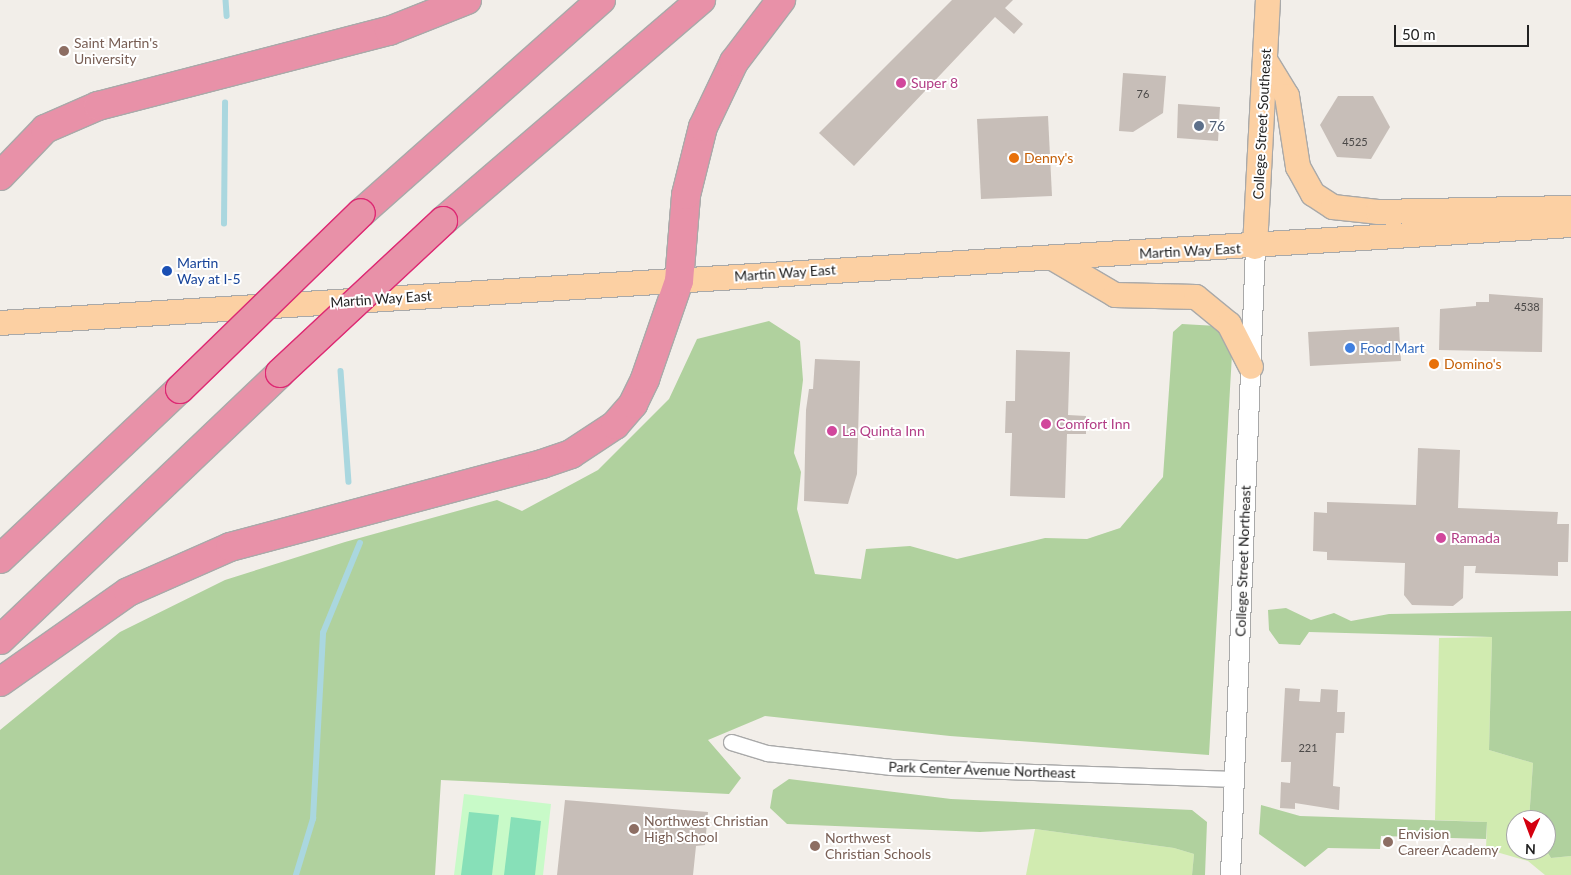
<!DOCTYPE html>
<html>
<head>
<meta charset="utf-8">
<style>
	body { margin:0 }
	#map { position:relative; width:1571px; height:875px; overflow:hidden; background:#f2eee9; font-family:Lato,sans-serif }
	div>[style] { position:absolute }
	.grass>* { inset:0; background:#d1ebb0 }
	.forest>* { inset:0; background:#b0d19e }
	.park>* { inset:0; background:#c8fac8 }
	.pitch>* { inset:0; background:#87e0b8 }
	.stream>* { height:5.5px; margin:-2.75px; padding:0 2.75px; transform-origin:2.75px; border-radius:2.75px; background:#aad7df }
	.building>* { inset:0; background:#c7beb8 }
	.roads { filter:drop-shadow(1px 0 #a9a9a9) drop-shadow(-1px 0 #a9a9a9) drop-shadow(0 1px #a9a9a9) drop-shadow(0 -1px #a9a9a9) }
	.minor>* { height:15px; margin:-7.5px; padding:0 7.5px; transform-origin:7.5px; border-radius:7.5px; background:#fff }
	.tertiary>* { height:19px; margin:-9.5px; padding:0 9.5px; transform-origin:9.5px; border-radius:9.5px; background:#fff }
	.primary>* { height:24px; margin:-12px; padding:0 12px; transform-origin:12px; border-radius:12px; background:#fcd0a3 }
	.motorway>* { height:28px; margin:-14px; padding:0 14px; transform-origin:14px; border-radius:14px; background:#e891a8 }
	.bridges { filter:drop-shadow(1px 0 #dd2973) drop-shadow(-1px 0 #dd2973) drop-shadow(0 1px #dd2973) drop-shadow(0 -1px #dd2973) }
	.motorway-bridge>* { height:28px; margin:-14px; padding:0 14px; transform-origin:14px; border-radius:14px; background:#e891a8 }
	.dots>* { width:14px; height:14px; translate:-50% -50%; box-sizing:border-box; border:2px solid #fff; border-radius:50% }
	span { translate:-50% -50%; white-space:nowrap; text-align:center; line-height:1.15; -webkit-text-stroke:4px #fff; paint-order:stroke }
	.number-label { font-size:11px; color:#4b4948 }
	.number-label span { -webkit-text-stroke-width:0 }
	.education-label { font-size:14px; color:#785e54 }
	.left { translate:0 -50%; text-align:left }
	.hotel-label { font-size:14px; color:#b23c85 }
	.street-label { font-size:14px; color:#222 }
	.service-label { font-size:14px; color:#4e5e75 }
	.food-label { font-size:14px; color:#c56008 }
	.transit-label { font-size:14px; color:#164399 }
	.shop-label { font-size:14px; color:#366cbe }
	.north { position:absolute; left:1506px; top:810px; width:50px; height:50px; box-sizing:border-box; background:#fff; border:1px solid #a7a7a7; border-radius:50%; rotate:182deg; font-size:14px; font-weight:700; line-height:20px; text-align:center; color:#222 }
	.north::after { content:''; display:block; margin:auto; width:18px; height:22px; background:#d4000f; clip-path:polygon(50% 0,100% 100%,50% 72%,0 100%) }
	.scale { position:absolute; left:1394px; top:25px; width:135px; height:22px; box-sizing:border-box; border:2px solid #222; border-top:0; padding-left:6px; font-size:15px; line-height:18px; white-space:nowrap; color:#222; -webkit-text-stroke:4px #fff; paint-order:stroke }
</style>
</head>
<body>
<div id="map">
	<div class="grass">
		<div style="clip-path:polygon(1492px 637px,1489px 750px,1533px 763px,1529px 820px,1516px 820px,1516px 850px,1546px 850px,1551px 858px,1571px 856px,1571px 875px,1545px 875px,1528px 861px,1486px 849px,1487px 822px,1435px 820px,1439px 638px)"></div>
		<div style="clip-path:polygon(1035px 829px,1174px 848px,1194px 854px,1192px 875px,1026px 875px)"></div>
	</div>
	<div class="forest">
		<div style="clip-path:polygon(769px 321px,800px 341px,803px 380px,794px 453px,801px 472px,797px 509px,815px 574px,861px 579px,866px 549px,910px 546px,957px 559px,1045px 538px,1087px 539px,1120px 528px,1163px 477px,1173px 332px,1182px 324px,1217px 326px,1232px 354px,1209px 755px,950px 736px,765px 716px,708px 740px,741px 778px,729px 794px,441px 780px,435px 875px,0 875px,0 730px,120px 632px,225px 580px,345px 542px,497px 500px,522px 511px,598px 470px,669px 399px,697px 339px)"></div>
		<div style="clip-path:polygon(1286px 608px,1311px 620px,1334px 613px,1351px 621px,1389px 614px,1571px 611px,1571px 856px,1551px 858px,1546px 850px,1546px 820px,1529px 820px,1533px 763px,1489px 750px,1492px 637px,1309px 632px,1300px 645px,1279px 644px,1269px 630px,1268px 610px)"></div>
		<div style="clip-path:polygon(789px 779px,951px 799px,1192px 810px,1207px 822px,1205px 875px,1192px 875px,1194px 854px,1174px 848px,1035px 829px,980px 832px,787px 824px,770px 808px,773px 790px)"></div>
		<div style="clip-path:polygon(1261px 805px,1300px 816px,1487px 822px,1486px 839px,1381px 836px,1380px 849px,1328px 848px,1305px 867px,1259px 834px)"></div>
	</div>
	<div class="park">
		<div style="clip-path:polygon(464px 794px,551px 804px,543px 875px,454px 875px)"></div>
	</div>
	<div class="pitch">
		<div style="clip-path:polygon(469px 812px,499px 815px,492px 875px,461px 875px)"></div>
		<div style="clip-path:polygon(511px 817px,541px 821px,535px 875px,504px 875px)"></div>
	</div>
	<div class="stream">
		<div style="left:226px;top:0;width:16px;rotate:86deg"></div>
		<div style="left:224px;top:224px;width:121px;rotate:-89.5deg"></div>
		<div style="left:341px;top:371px;width:111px;rotate:85.9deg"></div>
		<div style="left:296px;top:875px;width:59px;rotate:-73.1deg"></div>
		<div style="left:313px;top:819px;width:186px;rotate:-86.9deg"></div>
		<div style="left:323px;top:633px;width:97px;rotate:-67.7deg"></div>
	</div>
	<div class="building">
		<div style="clip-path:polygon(952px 0,1013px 0,1005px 8px,1023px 24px,1014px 34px,995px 17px,854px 166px,819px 133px)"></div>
		<div style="clip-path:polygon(1123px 73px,1166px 76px,1163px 113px,1133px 132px,1119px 131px)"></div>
		<div style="clip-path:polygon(1338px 96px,1373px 96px,1390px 127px,1371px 159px,1337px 157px,1320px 125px)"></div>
		<div style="clip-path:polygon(1178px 104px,1220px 107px,1218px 141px,1177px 138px)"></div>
		<div style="clip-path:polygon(1048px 116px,1052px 196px,981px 199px,977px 119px)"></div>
		<div style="clip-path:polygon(1489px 294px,1543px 298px,1542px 352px,1439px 350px,1440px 309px,1476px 306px,1476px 302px,1489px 302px)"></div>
		<div style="clip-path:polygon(1399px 327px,1401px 361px,1310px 366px,1308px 332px)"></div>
		<div style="clip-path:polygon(1016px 350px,1070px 352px,1068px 415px,1086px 416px,1086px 434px,1067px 434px,1065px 498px,1010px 496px,1012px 433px,1005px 433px,1006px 401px,1015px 401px)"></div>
		<div style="clip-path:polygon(815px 359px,860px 361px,857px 474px,848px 504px,804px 501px,806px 410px,809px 389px,813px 389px)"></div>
		<div style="clip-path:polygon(1418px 448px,1460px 450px,1458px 508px,1558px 512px,1557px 524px,1569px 524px,1568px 562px,1558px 562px,1558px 576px,1475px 573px,1476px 566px,1464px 566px,1463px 598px,1453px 606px,1412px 605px,1404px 595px,1405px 563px,1327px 560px,1327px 552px,1313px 551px,1314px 512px,1327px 513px,1327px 502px,1416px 505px)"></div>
		<div style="clip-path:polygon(1285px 688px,1300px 689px,1299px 701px,1320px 702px,1321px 689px,1338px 690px,1337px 712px,1345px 712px,1344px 733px,1336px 733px,1333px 786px,1340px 787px,1339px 810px,1295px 803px,1295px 809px,1280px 808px,1281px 782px,1290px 783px,1291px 762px,1281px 762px)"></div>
		<div style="clip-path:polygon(565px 800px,708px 812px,705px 845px,696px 846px,693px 875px,557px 875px)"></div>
	</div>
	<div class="roads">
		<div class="minor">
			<div style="left:731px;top:742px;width:38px;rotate:17deg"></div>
			<div style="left:767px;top:753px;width:125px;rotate:6.4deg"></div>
			<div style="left:891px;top:767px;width:343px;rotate:2deg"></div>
		</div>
		<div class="tertiary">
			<div style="left:1230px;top:875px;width:628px;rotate:-87.72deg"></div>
		</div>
		<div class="primary">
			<div style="left:1265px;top:60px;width:42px;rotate:58.6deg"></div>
			<div style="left:1287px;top:96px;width:72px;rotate:81.2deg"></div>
			<div style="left:1298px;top:167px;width:31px;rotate:61deg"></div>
			<div style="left:1313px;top:194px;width:24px;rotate:33deg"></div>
			<div style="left:1333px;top:207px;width:45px;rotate:6.3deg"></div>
			<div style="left:1378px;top:212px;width:193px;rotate:-1.2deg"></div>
			<div style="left:1255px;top:247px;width:247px;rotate:-87deg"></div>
			<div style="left:1054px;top:259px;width:71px;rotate:30.5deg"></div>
			<div style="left:1115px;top:295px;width:81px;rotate:1.4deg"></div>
			<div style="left:1196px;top:297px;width:43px;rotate:39.3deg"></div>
			<div style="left:1229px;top:324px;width:48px;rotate:62.9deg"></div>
			<div style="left:0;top:323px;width:1574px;rotate:-3.57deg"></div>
		</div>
		<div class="motorway">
			<div style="left:0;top:176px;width:65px;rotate:-46.2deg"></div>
			<div style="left:45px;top:129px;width:58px;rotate:-23.5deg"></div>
			<div style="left:98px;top:106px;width:301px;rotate:-14.5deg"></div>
			<div style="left:389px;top:31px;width:84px;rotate:-21.7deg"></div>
			<div style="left:361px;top:213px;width:321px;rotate:-41.6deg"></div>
			<div style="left:443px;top:221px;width:340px;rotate:-40.6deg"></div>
			<div style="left:0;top:559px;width:248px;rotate:-43.4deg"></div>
			<div style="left:0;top:640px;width:387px;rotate:-43.6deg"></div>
			<div style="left:0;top:682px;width:156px;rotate:-35.1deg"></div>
			<div style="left:128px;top:592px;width:111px;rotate:-23.8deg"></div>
			<div style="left:230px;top:547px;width:323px;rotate:-14.9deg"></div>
			<div style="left:542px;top:464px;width:31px;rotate:-19deg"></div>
			<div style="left:571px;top:454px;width:53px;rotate:-33.4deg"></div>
			<div style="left:615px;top:425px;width:28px;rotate:-49deg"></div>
			<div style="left:633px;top:404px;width:28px;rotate:-64deg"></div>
			<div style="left:645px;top:379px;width:104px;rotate:-70.9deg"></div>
			<div style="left:679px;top:281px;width:86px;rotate:-85.3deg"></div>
			<div style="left:686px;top:195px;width:70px;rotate:-76deg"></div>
			<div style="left:703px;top:127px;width:72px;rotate:-64.5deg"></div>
			<div style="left:734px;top:62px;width:78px;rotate:-52.8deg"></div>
		</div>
	</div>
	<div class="bridges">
		<div class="motorway-bridge">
			<div style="left:280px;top:373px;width:223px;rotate:-43deg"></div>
			<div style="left:180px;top:389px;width:252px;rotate:-44.2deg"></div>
		</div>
	</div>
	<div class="dots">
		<div style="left:64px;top:51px;background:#8d6e63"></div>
		<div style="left:901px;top:83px;background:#d1479c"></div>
		<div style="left:1199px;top:126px;background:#5c6f8a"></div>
		<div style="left:1014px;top:158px;background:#e8710a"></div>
		<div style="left:167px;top:271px;background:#1a4fb4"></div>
		<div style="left:1350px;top:348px;background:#3f7fe0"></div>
		<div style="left:1434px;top:364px;background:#e8710a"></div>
		<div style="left:1046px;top:424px;background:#d1479c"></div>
		<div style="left:832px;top:431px;background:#d1479c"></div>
		<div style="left:1441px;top:538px;background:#d1479c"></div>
		<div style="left:634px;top:829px;background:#8d6e63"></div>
		<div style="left:1388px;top:842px;background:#8d6e63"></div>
		<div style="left:815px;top:846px;background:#8d6e63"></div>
	</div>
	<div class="number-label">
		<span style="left:1143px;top:94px">76</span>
		<span style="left:1355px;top:142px">4525</span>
		<span style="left:1527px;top:307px">4538</span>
		<span style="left:1308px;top:748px">221</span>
	</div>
	<div class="education-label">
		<span class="left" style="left:74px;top:51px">Saint Martin's<br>University</span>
		<span class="left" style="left:644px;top:829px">Northwest Christian<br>High School</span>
		<span class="left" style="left:1398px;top:842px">Envision<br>Career Academy</span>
		<span class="left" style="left:825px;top:846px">Northwest<br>Christian Schools</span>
	</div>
	<div class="hotel-label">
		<span class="left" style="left:911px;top:83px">Super 8</span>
		<span class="left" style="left:1056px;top:424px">Comfort Inn</span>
		<span class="left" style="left:842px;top:431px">La Quinta Inn</span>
		<span class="left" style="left:1451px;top:538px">Ramada</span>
	</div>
	<div class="street-label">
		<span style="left:1262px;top:124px;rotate:-87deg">College Street Southeast</span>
		<span style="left:1190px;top:251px;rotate:-3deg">Martin Way East</span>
		<span style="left:785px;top:273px;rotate:-4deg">Martin Way East</span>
		<span style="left:381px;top:299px;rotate:-4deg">Martin Way East</span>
		<span style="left:1243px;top:561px;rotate:-88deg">College Street Northeast</span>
		<span style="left:982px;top:770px;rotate:2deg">Park Center Avenue Northeast</span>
	</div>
	<div class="service-label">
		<span class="left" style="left:1209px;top:126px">76</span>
	</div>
	<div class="food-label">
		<span class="left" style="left:1024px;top:158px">Denny's</span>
		<span class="left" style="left:1444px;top:364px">Domino's</span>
	</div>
	<div class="transit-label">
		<span class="left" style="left:177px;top:271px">Martin<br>Way at I-5</span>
	</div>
	<div class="shop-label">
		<span class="left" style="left:1360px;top:348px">Food Mart</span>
	</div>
	<div class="north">N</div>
	<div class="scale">50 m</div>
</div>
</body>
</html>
